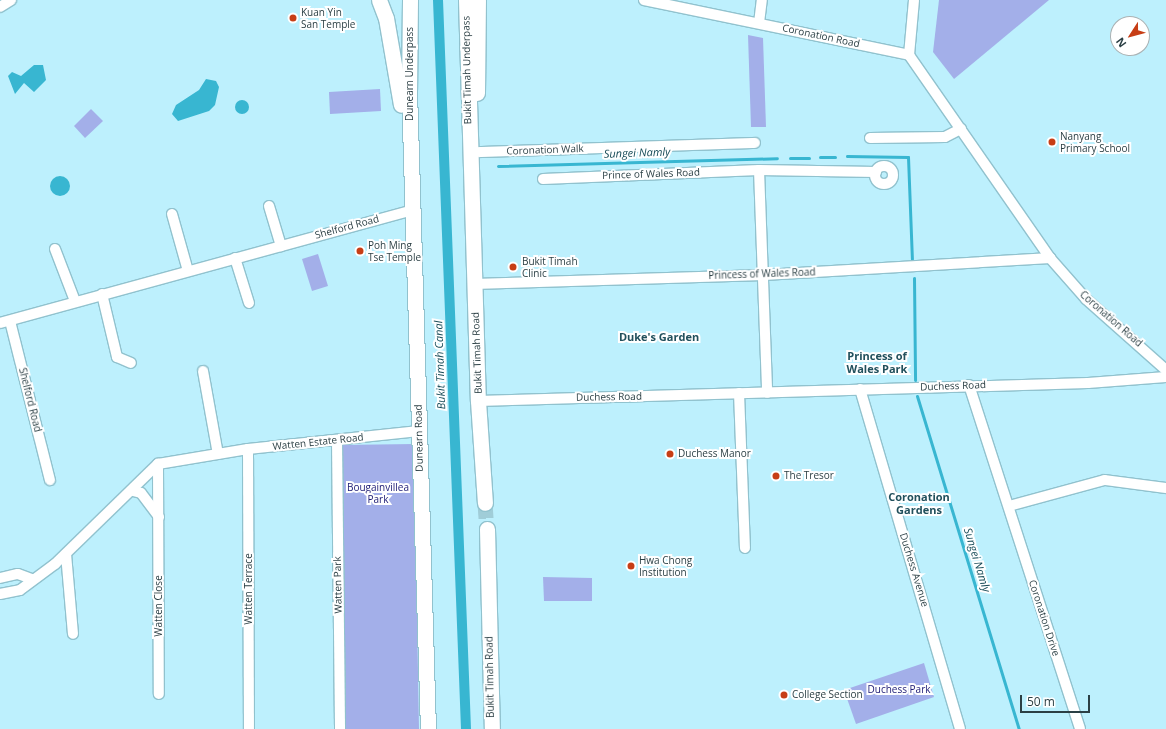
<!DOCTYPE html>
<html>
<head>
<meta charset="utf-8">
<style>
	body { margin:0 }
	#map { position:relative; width:1166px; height:729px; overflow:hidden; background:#bdf0fd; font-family:"Open Sans",sans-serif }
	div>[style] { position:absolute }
	.green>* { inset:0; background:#a3afe9 }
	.water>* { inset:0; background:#38b6d1 }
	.round { border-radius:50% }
	.stream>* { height:3px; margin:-1.5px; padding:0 1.5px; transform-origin:1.5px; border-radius:1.5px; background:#38b6d1 }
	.canal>* { height:10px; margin:-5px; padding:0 5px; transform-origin:5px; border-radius:5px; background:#38b6d1 }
	.highway-tunnel>* { height:15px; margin-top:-7.5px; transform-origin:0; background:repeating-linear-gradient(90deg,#a0cdd8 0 15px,transparent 0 23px) }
	.roads { filter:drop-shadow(1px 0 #91c2ce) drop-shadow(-1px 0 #91c2ce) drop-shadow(0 1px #91c2ce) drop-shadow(0 -1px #91c2ce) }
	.minor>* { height:10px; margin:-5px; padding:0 5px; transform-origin:5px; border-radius:5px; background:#fff }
	.minor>.ring { margin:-5px; padding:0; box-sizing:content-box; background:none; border:10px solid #fff; border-radius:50% }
	.highway>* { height:15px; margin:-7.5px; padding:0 7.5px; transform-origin:7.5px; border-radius:7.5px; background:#fff }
	.dots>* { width:11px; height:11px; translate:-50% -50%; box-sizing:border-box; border:2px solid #fff; border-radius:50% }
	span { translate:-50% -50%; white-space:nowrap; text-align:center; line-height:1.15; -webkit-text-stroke:4px #fff; paint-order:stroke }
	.poi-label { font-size:10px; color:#2b3f44 }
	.left { translate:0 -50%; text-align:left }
	.street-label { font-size:10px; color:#2b3f44 }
	.park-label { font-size:10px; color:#222077 }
	.water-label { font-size:11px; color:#174b57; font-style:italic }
	.neighbourhood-label { font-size:11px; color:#21505c; font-weight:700 }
	.north { position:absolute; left:1110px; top:16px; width:40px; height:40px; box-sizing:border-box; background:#fff; border:1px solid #aab2b4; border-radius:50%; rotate:234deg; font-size:11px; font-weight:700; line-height:16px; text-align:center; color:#2b3f44 }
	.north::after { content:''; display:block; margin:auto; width:14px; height:18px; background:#c73e16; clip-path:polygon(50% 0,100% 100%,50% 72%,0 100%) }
	.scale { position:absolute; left:1020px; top:695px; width:70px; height:18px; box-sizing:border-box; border:2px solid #2b3f44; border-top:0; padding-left:5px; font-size:12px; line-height:14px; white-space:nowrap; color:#2b3f44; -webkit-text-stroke:3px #fff; paint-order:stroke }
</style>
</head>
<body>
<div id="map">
	<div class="green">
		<div style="clip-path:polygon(939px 0,1049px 0,954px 79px,933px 52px)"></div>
		<div style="clip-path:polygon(748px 35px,763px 38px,766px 127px,751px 127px)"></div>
		<div style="clip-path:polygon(380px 89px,381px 111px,330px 114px,329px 92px)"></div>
		<div style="clip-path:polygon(91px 109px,103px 121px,85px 138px,74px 126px)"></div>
		<div style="clip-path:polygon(318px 254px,328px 286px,312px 291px,302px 259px)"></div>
		<div style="clip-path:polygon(414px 444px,419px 729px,346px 729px,341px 445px)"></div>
		<div style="clip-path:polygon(543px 577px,592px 578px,592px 601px,544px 601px)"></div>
		<div style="clip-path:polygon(924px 663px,934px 697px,856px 724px,844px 690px)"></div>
	</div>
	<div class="water">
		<div style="clip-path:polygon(34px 65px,43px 65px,46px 80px,34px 92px,24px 83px,15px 94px,8px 76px,12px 72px,21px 76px)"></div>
		<div style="clip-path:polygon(206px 79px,216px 81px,219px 87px,215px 105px,209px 111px,178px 121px,172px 114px,176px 105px,199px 90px)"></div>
		<div class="round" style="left:235px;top:100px;width:14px;height:14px"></div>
		<div class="round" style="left:50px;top:176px;width:20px;height:20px"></div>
	</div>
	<div class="stream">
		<div style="left:847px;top:156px;width:61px;rotate:0.9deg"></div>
		<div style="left:908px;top:157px;width:102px;rotate:87.8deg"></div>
		<div style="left:820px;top:157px;width:15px"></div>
		<div style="left:790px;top:158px;width:19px"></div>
		<div style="left:498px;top:166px;width:279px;rotate:-1.6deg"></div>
		<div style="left:914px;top:278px;width:102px;rotate:89.4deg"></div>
		<div style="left:917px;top:396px;width:348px;rotate:73deg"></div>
	</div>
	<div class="canal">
		<div style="left:438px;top:0;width:730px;rotate:87.8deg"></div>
	</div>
	<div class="highway-tunnel">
		<div style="left:485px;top:503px;width:26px;rotate:86deg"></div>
	</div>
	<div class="roads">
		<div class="minor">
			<div style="left:644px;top:0;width:271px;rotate:11.7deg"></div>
			<div style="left:909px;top:55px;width:247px;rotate:55.2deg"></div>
			<div style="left:1050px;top:258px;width:55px;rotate:48.7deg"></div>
			<div style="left:1086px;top:299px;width:107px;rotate:41.6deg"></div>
			<div style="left:0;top:7px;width:13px;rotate:-32deg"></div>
			<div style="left:759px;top:23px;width:23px;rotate:-83deg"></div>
			<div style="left:909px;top:55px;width:55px;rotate:-84.8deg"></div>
			<div style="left:870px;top:138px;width:75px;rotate:-0.8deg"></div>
			<div style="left:945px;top:137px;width:18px;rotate:-27deg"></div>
			<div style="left:479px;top:152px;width:276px;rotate:-1.9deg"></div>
			<div class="ring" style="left:875px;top:166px;width:8px;height:8px"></div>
			<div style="left:759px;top:170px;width:223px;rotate:87.9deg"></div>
			<div style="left:543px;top:179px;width:216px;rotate:-2.4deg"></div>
			<div style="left:759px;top:170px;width:117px;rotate:1deg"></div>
			<div style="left:269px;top:206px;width:42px;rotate:73.3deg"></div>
			<div style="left:172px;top:214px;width:59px;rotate:74.3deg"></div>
			<div style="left:55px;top:249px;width:56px;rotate:69deg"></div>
			<div style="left:235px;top:258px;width:47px;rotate:72.7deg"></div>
			<div style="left:474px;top:284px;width:290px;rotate:-1.8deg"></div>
			<div style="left:764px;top:275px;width:287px;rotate:-3.4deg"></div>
			<div style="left:102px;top:294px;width:65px;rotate:76.6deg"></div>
			<div style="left:117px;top:357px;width:15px;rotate:23deg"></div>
			<div style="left:10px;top:321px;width:164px;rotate:75.9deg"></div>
			<div style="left:0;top:323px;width:428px;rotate:-15.3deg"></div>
			<div style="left:203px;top:371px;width:84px;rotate:79.8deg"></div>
			<div style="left:969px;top:385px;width:361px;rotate:72.1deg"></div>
			<div style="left:860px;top:389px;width:354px;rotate:73.6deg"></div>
			<div style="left:739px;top:393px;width:155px;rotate:87.8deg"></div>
			<div style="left:478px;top:401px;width:610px;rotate:-1.69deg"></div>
			<div style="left:1088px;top:383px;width:78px;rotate:-4.4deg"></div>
			<div style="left:337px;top:440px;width:289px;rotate:89.4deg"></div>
			<div style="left:248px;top:449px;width:280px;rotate:89.8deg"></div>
			<div style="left:158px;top:464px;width:230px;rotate:89.8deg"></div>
			<div style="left:133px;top:491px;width:8px;rotate:14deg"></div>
			<div style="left:141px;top:493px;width:30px;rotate:53deg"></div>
			<div style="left:1009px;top:506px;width:99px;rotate:-15.2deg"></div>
			<div style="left:1105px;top:480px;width:62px;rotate:7.5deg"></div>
			<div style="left:66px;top:554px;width:80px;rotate:85deg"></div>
			<div style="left:0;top:578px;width:18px;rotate:-13deg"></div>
			<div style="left:18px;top:574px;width:15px;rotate:20deg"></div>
			<div style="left:0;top:594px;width:20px;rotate:-11deg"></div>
			<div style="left:20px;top:590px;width:44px;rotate:-36.6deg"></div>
			<div style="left:55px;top:564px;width:144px;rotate:-44.2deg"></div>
			<div style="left:158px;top:464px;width:91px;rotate:-9.5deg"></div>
			<div style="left:248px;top:449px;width:172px;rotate:-6deg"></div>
		</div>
		<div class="highway">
			<div style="left:379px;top:0;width:19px;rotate:69deg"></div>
			<div style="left:386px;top:18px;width:88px;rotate:80.2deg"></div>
			<div style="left:410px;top:0;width:90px;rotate:90.6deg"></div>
			<div style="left:409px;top:90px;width:639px;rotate:88.3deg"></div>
			<div style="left:466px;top:0;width:401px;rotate:88.3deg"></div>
			<div style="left:478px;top:401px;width:102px;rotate:86.1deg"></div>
			<div style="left:477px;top:93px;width:93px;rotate:-89.4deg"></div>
			<div style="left:487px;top:529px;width:200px;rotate:88.6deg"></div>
		</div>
	</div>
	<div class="dots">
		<div style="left:293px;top:18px;background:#c73e16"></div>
		<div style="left:1052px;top:142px;background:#c73e16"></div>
		<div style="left:360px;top:251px;background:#c73e16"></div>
		<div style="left:513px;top:267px;background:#c73e16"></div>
		<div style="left:670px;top:454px;background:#c73e16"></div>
		<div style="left:776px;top:476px;background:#c73e16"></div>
		<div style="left:631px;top:566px;background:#c73e16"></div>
		<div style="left:784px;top:695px;background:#c73e16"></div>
	</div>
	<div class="poi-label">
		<span class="left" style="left:301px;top:18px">Kuan Yin<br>San Temple</span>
		<span class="left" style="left:1060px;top:142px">Nanyang<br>Primary School</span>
		<span class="left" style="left:368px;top:251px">Poh Ming<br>Tse Temple</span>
		<span class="left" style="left:522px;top:267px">Bukit Timah<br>Clinic</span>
		<span class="left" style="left:678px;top:454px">Duchess Manor</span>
		<span class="left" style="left:784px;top:476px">The Tresor</span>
		<span class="left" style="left:639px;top:566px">Hwa Chong<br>Institution</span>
		<span class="left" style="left:792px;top:695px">College Section</span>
	</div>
	<div class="street-label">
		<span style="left:821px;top:36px;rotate:12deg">Coronation Road</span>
		<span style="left:467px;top:70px;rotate:-91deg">Bukit Timah Underpass</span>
		<span style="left:410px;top:74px;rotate:-90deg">Dunearn Underpass</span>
		<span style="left:545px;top:150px;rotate:-2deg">Coronation Walk</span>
		<span style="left:651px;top:174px;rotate:-2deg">Prince of Wales Road</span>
		<span style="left:347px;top:227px;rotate:-15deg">Shelford Road</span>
		<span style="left:762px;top:274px;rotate:-2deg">Princess of Wales Road</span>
		<span style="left:1111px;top:319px;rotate:41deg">Coronation Road</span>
		<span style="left:477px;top:353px;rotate:-92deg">Bukit Timah Road</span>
		<span style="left:953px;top:386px;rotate:-2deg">Duchess Road</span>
		<span style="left:609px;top:397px;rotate:-1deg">Duchess Road</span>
		<span style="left:30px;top:400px;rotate:76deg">Shelford Road</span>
		<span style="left:419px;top:438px;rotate:-91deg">Dunearn Road</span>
		<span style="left:318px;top:442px;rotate:-6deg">Watten Estate Road</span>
		<span style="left:914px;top:570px;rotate:73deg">Duchess Avenue</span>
		<span style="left:338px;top:585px;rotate:-91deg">Watten Park</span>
		<span style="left:249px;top:589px;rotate:-90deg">Watten Terrace</span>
		<span style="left:159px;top:606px;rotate:-90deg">Watten Close</span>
		<span style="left:1044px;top:618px;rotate:72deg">Coronation Drive</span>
		<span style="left:490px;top:677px;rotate:-91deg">Bukit Timah Road</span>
	</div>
	<div class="park-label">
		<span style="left:378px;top:493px">Bougainvillea<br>Park</span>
		<span style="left:899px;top:690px">Duchess Park</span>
	</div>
	<div class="water-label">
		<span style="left:637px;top:153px;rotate:-2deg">Sungei Namly</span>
		<span style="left:440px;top:365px;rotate:-92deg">Bukit Timah Canal</span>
		<span style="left:977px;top:560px;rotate:73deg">Sungei Namly</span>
	</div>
	<div class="neighbourhood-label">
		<span style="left:659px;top:337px">Duke's Garden</span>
		<span style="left:877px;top:363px">Princess of<br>Wales Park</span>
		<span style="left:919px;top:504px">Coronation<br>Gardens</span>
	</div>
	<div class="north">N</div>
	<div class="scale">50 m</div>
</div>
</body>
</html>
